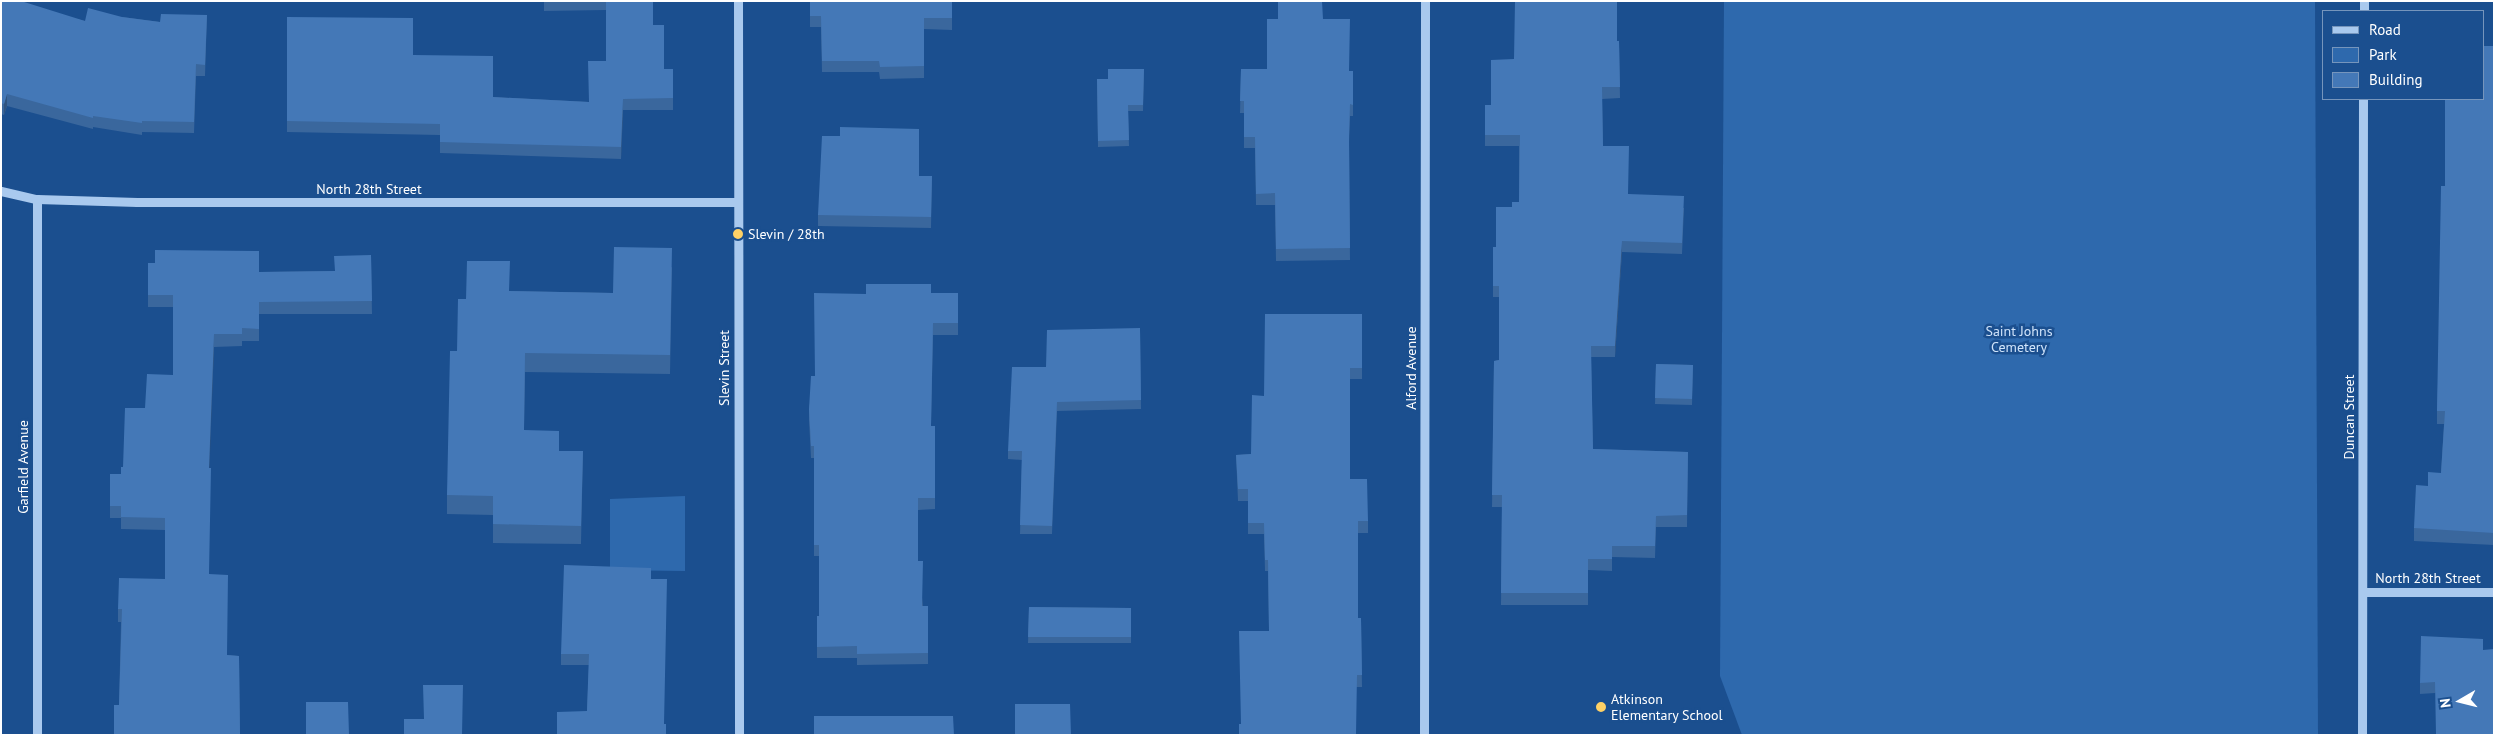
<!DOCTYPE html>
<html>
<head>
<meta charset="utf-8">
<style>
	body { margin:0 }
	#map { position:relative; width:2495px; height:736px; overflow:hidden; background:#1b4f8f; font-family:"PT Sans",sans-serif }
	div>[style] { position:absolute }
	.green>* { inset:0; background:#2e69ad }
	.minor>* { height:9px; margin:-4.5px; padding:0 4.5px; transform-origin:4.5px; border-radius:4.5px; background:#a9c9ee }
	.wall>* { inset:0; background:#3a679d }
	.shaded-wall>* { inset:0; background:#305480 }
	.building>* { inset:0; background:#4478b7 }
	.dots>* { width:14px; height:14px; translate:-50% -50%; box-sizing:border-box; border:2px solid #1b4f8f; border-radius:50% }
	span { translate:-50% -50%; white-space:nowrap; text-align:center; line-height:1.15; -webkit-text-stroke:5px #1b4f8f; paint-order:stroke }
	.street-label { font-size:14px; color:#fff }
	.poi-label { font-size:14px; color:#fff }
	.left { translate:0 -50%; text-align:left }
	.park-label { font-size:14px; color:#cfe3fa }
	.frame { position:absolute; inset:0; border:2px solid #fff; pointer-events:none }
	.legend { position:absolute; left:2322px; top:10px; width:162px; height:90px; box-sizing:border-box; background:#1b4f8f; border:1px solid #7695bc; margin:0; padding:6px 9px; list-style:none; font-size:15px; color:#fff }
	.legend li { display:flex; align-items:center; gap:10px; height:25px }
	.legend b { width:25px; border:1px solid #7695bc }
	.north { position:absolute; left:2435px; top:676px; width:50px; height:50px; -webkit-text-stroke:4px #1b4f8f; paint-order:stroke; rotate:262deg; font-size:14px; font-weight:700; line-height:20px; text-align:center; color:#fff }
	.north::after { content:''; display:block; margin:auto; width:18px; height:22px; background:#fff; clip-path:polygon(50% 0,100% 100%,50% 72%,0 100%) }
</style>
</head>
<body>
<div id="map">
	<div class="green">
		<div style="clip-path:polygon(1724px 1px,2315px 1px,2318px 735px,1742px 735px,1720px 676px)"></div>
		<div style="clip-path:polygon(685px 496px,685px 571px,610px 570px,610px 499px)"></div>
	</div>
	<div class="minor">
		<div style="left:738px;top:1px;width:734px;rotate:89.92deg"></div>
		<div style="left:2364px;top:11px;width:10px;rotate:-90deg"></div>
		<div style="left:1px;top:191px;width:37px;rotate:13deg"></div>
		<div style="left:37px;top:199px;width:100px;rotate:1.7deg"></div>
		<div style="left:137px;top:202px;width:601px"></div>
		<div style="left:2363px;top:592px;width:131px"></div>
		<div style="left:37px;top:735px;width:536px;rotate:-90deg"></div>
		<div style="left:1424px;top:735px;width:734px;rotate:-89.92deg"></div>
		<div style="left:2362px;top:735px;width:636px;rotate:-89.91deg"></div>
	</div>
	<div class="wall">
		<div style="clip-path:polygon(1px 1px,85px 21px,122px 17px,160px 22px,207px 15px,205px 76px,196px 76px,194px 133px,142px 132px,142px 135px,93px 127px,93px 129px,7px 106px,4px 115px,1px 114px)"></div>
		<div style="clip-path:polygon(544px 1px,653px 1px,653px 25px,664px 69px,673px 69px,673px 110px,623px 110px,621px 159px,440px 153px,440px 135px,287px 132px,287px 17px,413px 55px,493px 97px,589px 102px,606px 61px,606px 10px,544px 11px)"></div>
		<div style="clip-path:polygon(810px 1px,952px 1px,952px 30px,924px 29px,924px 78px,880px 79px,879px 72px,822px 72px,821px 27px,810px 27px)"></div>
		<div style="clip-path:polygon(1323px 19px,1349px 71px,1353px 82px,1353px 116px,1350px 116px,1349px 144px,1350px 260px,1276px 261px,1275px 205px,1256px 205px,1255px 148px,1244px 148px,1244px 113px,1240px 113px,1241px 69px,1267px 69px)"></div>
		<div style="clip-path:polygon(1617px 41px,1619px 41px,1620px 98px,1602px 99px,1603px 146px,1628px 194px,1684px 208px,1682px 254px,1622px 252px,1615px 357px,1591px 357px,1593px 449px,1688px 452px,1687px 527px,1656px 527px,1655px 558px,1612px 557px,1612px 571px,1588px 570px,1588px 605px,1501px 605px,1502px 507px,1492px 507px,1494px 361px,1499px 360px,1499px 297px,1493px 297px,1493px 247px,1496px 247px,1512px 207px,1519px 202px,1519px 146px,1485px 146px,1485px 105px,1491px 105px)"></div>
		<div style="clip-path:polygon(2494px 46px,2494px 545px,2414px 541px,2414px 528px,2428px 486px,2441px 473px,2444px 424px,2437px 424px,2437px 411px,2445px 186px)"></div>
		<div style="clip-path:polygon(1144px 69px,1143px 111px,1128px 111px,1129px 146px,1098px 147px,1097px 79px,1108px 79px)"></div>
		<div style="clip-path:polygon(840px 136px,919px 176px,932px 176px,931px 228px,818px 226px,818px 215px)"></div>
		<div style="clip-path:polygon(371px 255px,372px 314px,259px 314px,259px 341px,242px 341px,242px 346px,214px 347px,209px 468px,209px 574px,227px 655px,239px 656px,240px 735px,114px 735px,119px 705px,121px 622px,118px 622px,118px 609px,165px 579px,165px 530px,121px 529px,121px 518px,110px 518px,110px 474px,121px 474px,145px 408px,173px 375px,173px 307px,148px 307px,148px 263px,259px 272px,335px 271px)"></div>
		<div style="clip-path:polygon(672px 267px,670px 374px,525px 372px,524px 430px,559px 451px,583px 451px,581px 544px,493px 543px,493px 515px,447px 514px,447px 495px,466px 299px,510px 291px,613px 293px)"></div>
		<div style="clip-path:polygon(931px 293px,958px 293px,958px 335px,933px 335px,931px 426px,935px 426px,935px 509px,918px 510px,918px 561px,923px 606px,928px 606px,928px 664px,857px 665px,857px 658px,817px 658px,817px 616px,819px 616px,819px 556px,814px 556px,814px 458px,811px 458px,809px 420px,809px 409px,815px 376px)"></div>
		<div style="clip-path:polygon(1362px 314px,1362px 379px,1350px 379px,1350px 479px,1368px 521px,1368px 533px,1358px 533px,1358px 618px,1361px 618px,1362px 687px,1357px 687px,1241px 724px,1269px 631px,1268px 571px,1265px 571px,1264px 534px,1248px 534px,1248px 501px,1238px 501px,1236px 455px,1251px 454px,1264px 396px)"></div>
		<div style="clip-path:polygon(1140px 328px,1141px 409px,1057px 411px,1052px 534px,1020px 534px,1022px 460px,1008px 459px,1008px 451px,1046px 367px)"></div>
		<div style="clip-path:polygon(1656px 364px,1693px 365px,1692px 405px,1655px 404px)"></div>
		<div style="clip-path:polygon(651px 579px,664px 724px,666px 735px,587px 711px,589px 665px,561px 665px,561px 654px)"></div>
		<div style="clip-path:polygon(1029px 607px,1131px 608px,1131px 643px,1028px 643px)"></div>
		<div style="clip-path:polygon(2483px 650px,2435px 693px,2420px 694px,2420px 683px)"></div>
	</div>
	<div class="shaded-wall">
		<div style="clip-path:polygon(7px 94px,7px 106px,4px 115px,4px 104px)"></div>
		<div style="clip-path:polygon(623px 99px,623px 110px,621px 159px,621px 147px)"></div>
		<div style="clip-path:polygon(1622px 241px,1622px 252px,1615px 357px,1615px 346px)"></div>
		<div style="clip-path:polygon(214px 334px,214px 347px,209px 481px,209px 468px)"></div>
	</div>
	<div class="building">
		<div style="clip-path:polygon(1px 1px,21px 1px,85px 21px,88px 8px,122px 17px,160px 22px,161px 14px,207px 15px,205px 65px,196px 64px,194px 122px,142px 121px,142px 123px,93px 116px,93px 118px,7px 94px,4px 104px,1px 103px)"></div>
		<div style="clip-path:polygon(606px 1px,653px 1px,653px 25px,664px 25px,664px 69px,673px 69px,673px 98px,623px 99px,621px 147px,440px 142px,440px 124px,287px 121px,287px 17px,413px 18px,413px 55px,493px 56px,493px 97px,589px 102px,588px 61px,606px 61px)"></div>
		<div style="clip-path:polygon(810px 1px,952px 1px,952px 18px,924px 18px,924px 66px,880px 67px,879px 61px,822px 61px,821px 16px,810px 16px)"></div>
		<div style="clip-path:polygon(1278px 1px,1322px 1px,1323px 19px,1350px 19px,1349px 71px,1353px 71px,1353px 105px,1350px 104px,1349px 136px,1350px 248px,1276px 249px,1275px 193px,1256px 194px,1255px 137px,1244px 137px,1244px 101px,1240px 101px,1241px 69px,1267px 69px,1267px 19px,1278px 19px)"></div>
		<div style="clip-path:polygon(1515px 1px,1617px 1px,1617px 41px,1619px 41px,1620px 87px,1602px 87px,1603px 146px,1629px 146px,1628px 194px,1684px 196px,1682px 243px,1622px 241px,1615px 346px,1591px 346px,1593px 449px,1688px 452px,1687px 515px,1656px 516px,1655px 546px,1612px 546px,1612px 559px,1588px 559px,1588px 593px,1501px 593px,1502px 495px,1492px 495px,1494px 361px,1499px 360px,1499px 286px,1493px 286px,1493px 247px,1496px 247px,1496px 207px,1512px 207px,1512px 202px,1519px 202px,1520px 135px,1485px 135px,1485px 105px,1491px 105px,1491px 60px,1514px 59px)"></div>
		<div style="clip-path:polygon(2484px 46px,2494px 46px,2494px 533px,2414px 528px,2416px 485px,2428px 486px,2428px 472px,2441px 473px,2445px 411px,2437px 411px,2441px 186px,2445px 186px,2445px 99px,2484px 99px)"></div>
		<div style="clip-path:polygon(1108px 69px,1144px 69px,1143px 105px,1128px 105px,1129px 140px,1098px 141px,1097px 79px,1108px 79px)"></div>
		<div style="clip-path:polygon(840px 127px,919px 129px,919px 176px,932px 176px,931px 217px,818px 215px,822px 136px,840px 136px)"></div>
		<div style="clip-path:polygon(614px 247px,672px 248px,670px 355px,525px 353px,524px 430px,559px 431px,559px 451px,583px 451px,581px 526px,493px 524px,493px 496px,447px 495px,450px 351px,457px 351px,458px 299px,466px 299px,467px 261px,510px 261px,509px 291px,613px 293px)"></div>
		<div style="clip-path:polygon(155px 250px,259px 251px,259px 272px,335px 271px,334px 256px,371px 255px,372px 301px,259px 302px,259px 329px,242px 328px,242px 334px,214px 334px,209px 468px,211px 468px,209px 574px,228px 575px,227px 655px,239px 656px,240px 734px,205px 734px,205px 735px,114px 735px,114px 705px,119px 705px,122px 609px,118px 609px,119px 578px,165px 579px,165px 518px,121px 517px,121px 506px,110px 506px,110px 474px,121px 474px,121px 467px,123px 467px,125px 408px,145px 408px,147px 374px,173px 375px,173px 295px,148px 295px,148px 263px,155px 263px)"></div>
		<div style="clip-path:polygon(866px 284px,931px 284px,931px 293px,958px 293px,958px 323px,933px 323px,931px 426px,935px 426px,935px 498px,918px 498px,918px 561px,923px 561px,922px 606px,928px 606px,928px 653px,857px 654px,857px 646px,817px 647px,817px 616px,819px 616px,819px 545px,814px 545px,814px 446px,811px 446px,809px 409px,811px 376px,815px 376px,814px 293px,866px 294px)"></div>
		<div style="clip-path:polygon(1265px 314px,1362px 314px,1362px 368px,1350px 368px,1350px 479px,1367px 479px,1368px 521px,1358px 521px,1358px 618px,1361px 618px,1362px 675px,1357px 675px,1356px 735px,1239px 735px,1239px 724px,1241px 724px,1239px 631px,1269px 631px,1268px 560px,1265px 560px,1264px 523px,1248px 523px,1248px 489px,1238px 489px,1236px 455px,1251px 454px,1252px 395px,1264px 396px)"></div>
		<div style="clip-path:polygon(1140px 328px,1141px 400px,1057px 402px,1052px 526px,1020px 525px,1022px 451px,1008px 451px,1012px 367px,1046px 367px,1047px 330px)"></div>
		<div style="clip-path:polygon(1656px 364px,1693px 365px,1692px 399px,1655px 398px)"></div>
		<div style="clip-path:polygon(564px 565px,651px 568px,651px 579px,667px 579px,664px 724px,666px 724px,666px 735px,557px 735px,557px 712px,587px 711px,589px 654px,561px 654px)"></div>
		<div style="clip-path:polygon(1029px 607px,1131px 608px,1131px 637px,1028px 637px)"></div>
		<div style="clip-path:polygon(2421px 636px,2483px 639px,2483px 650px,2494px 649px,2494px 735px,2436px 735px,2435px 682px,2420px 683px)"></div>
		<div style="clip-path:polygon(423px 685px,463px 685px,462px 735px,404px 735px,404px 719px,424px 719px)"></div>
		<div style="clip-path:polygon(306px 702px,348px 702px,349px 735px,306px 735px)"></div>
		<div style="clip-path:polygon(1015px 704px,1070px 704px,1071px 735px,1015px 735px)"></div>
		<div style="clip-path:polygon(814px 716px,953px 716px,954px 735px,814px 735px)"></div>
	</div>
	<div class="dots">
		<div style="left:738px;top:234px;background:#ffd166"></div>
		<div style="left:1601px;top:707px;background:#ffd166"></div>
	</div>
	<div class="street-label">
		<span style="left:369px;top:189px">North 28th Street</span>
		<span style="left:724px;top:368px;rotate:-90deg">Slevin Street</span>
		<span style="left:1411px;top:368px;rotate:-90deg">Alford Avenue</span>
		<span style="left:2349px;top:417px;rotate:-90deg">Duncan Street</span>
		<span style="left:23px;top:467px;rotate:-90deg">Garfield Avenue</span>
		<span style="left:2428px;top:578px">North 28th Street</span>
	</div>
	<div class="poi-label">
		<span class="left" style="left:748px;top:234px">Slevin / 28th</span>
		<span class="left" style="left:1611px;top:707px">Atkinson<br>Elementary School</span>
	</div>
	<div class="park-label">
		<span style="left:2019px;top:339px">Saint Johns<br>Cemetery</span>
	</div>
	<div class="frame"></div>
	<ul class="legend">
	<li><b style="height:6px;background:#a9c9ee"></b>Road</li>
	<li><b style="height:14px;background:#2e69ad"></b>Park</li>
	<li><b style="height:14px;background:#4478b7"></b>Building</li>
	</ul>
	<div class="north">N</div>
</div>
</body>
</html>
